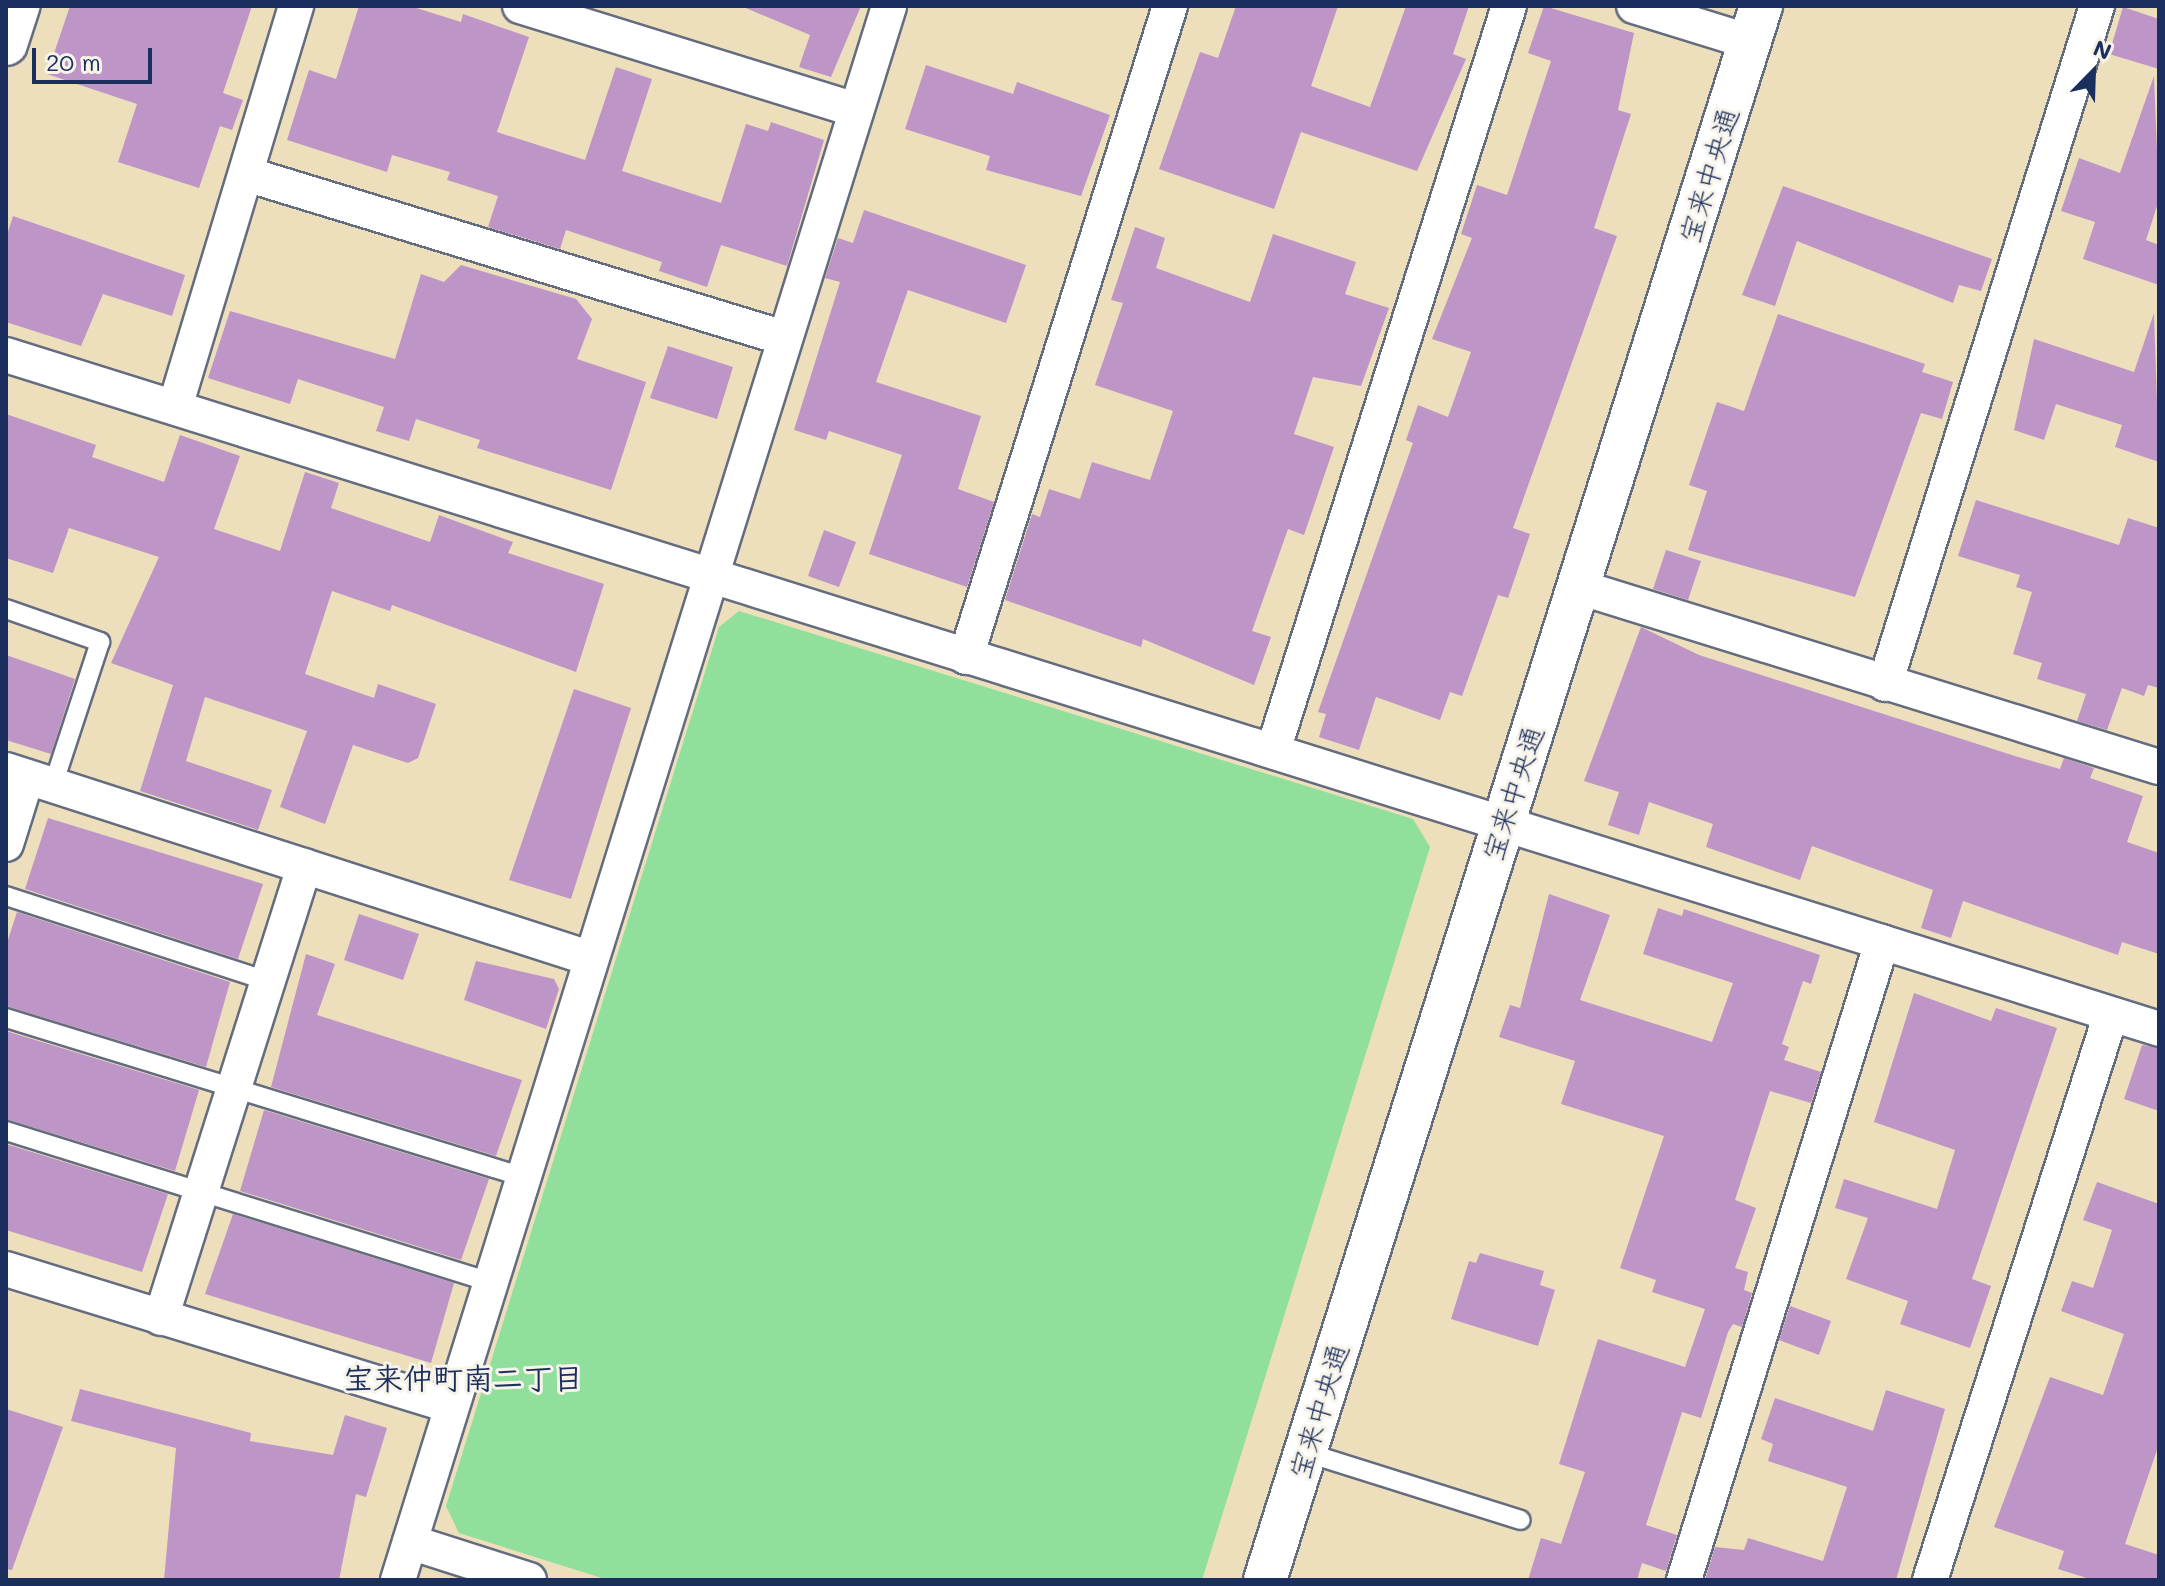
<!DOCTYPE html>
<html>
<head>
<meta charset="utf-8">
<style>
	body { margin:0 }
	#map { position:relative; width:2165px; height:1586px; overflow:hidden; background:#eddebc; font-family:Mali,"Klee One",sans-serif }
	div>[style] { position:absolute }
	.green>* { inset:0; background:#91df9d }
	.building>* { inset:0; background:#be95c7 }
	.roads { filter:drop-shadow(2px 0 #646c7f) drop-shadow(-2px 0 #646c7f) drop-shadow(0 2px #646c7f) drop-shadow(0 -2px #646c7f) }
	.service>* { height:18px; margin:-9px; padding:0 9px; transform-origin:9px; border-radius:9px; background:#fff }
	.minor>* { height:34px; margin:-17px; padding:0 17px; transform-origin:17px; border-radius:17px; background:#fff }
	.tertiary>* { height:42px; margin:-21px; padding:0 21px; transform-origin:21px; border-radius:21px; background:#fff }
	span { translate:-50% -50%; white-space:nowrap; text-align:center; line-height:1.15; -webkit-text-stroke:6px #f7f3e8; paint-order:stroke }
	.street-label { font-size:28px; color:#1b2f5e }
	.neighbourhood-label { font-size:30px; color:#1b2f5e; font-weight:700 }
	.frame { position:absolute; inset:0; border:8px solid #1b2f5e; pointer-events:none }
	.north { position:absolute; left:2053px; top:32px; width:80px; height:80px; -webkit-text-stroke:6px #f7f3e8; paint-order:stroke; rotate:23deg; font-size:22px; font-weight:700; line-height:32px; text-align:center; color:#1b2f5e }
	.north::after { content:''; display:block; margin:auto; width:28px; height:36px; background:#1b2f5e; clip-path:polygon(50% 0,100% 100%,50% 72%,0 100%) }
	.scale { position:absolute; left:32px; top:48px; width:120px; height:36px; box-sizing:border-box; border:4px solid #1b2f5e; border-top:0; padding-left:10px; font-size:24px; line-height:28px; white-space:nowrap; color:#1b2f5e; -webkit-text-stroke:6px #f7f3e8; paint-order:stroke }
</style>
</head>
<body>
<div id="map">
	<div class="green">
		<div style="clip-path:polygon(739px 611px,1413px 819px,1430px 847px,1202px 1580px,608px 1580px,459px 1533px,446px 1506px,719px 627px)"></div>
	</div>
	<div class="building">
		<div style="clip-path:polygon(70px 6px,252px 6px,223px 93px,243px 100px,232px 130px,220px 126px,199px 188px,118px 162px,137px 104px,47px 74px)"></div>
		<div style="clip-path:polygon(359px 6px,410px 6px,461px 22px,463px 14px,529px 37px,497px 132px,585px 160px,616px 67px,652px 79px,622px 171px,721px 203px,746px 124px,768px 131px,771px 122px,824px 140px,787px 266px,721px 245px,707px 287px,659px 271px,662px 262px,566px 230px,560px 249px,488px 227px,498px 196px,447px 180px,450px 172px,392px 155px,387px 172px,287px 140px,309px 70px,336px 79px)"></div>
		<div style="clip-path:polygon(741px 6px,861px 6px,831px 77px,799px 67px,810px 35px)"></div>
		<div style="clip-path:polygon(1236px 6px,1338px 6px,1311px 86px,1370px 107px,1406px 6px,1469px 6px,1453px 54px,1466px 59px,1417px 171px,1301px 132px,1274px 209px,1159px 169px,1200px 52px,1218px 58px)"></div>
		<div style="clip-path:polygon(1544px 6px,1634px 33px,1618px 110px,1631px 114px,1594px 228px,1617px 236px,1513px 528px,1530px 534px,1508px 598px,1498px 595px,1462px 696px,1450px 692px,1440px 720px,1376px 697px,1359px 750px,1319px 737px,1326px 714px,1318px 712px,1413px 443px,1406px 440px,1418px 405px,1448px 417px,1471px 352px,1432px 339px,1472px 238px,1461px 234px,1477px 185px,1507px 195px,1551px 61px,1528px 53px)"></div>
		<div style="clip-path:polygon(2123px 7px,2159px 19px,2159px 69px,2109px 54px)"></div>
		<div style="clip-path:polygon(926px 65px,1013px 94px,1017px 82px,1110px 115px,1081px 196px,986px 170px,990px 156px,905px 129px)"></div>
		<div style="clip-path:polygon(2154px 76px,2159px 200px,2146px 240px,2159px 245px,2159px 285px,2083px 259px,2095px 222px,2061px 211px,2079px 158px,2120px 173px)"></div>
		<div style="clip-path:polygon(1783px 186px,1992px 259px,1981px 291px,1959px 285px,1953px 303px,1797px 241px,1775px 306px,1742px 295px)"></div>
		<div style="clip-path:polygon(864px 210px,1026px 265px,1006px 323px,908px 290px,876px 382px,981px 416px,958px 489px,994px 502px,967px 587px,869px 554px,902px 455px,829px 431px,826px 440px,794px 430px,840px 282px,825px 278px,838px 238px,853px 243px)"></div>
		<div style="clip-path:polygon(13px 216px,185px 275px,172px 316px,103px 294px,81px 346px,6px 322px,6px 238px)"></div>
		<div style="clip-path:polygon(1135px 227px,1165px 238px,1156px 268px,1250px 302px,1273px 234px,1356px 262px,1345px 294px,1389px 308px,1361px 386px,1313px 377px,1294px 434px,1334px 447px,1304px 535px,1288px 529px,1252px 631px,1271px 637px,1254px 685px,1143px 639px,1141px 647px,1005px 600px,1032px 514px,1040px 517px,1049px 489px,1080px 499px,1092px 462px,1150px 480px,1173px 411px,1095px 385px,1123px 303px,1111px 300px)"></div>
		<div style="clip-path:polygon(461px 265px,576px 299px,592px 319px,577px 359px,646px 382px,611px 490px,477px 448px,480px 440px,416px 419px,409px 441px,376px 431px,384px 407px,298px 379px,290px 404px,208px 378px,230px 311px,395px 359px,421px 274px,444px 282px)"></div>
		<div style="clip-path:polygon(2154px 313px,2159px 462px,2115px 447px,2122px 425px,2056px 404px,2044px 440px,2014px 430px,2034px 339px,2134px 372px)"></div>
		<div style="clip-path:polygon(1778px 314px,1925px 364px,1922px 372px,1953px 382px,1942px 419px,1921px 413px,1855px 597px,1688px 550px,1707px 491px,1689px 485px,1717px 402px,1744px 411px)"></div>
		<div style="clip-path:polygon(668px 346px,733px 367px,717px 419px,650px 398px)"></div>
		<div style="clip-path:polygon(6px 414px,96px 445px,92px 457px,164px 482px,180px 435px,240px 456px,214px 529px,280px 551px,305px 472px,339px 483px,331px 508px,430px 542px,439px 515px,513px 542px,508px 553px,604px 584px,576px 672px,392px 605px,390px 611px,332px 591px,305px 674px,374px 698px,378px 684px,436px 704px,418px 758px,408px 763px,353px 745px,325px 824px,280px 807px,307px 731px,205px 697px,186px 761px,272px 790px,258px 830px,140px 791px,173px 685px,111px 663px,159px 557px,69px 528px,53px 573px,6px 558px)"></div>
		<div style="clip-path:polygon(1976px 500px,2119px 545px,2128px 518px,2159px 528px,2159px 688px,2148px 685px,2144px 696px,2122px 688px,2107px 730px,2077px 721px,2086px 694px,2037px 679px,2042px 663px,2013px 654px,2032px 592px,2016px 587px,2020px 575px,1958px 556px)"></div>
		<div style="clip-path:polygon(824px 530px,856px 542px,839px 587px,808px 576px)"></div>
		<div style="clip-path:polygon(1666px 550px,1701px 561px,1688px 600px,1653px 589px)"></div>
		<div style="clip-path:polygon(1641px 627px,1699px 655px,2018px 757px,2060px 769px,2064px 758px,2094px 768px,2090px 778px,2143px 796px,2127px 842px,2159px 853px,2159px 954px,2122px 942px,2118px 955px,1963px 901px,1951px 938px,1921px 928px,1933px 890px,1812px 846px,1800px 880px,1706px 847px,1713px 824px,1649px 802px,1639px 835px,1608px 825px,1619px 792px,1584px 781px)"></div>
		<div style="clip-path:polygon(6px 655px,75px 679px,51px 754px,6px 740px)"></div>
		<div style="clip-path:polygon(574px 689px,631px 708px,571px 899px,509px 880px)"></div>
		<div style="clip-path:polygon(48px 818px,263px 884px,238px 959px,25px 889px)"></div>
		<div style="clip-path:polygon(1549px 894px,1610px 915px,1580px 1000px,1712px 1042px,1733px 983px,1643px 954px,1658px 908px,1682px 916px,1684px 909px,1820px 955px,1811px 984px,1803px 981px,1782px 1044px,1789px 1047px,1784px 1060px,1821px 1072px,1811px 1103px,1770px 1091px,1735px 1200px,1756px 1208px,1735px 1268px,1748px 1272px,1744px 1290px,1752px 1293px,1742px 1327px,1733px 1324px,1728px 1332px,1701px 1418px,1682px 1412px,1646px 1525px,1677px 1535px,1666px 1571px,1642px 1563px,1637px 1580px,1528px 1580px,1541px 1538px,1561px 1544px,1585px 1472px,1559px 1464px,1598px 1339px,1685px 1367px,1705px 1309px,1652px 1292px,1656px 1280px,1620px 1268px,1664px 1136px,1561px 1104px,1575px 1061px,1499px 1037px,1510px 1005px,1520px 1008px)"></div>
		<div style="clip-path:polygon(17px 912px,230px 982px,206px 1067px,6px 1006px,6px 946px)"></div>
		<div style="clip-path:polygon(359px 914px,419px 934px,403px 980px,344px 960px)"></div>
		<div style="clip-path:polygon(306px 954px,335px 964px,317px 1015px,522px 1080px,496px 1156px,271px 1087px)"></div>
		<div style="clip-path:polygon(476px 961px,554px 979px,559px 989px,546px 1029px,464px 1000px)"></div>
		<div style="clip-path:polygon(1914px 993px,1991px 1021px,1996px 1008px,2057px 1028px,1972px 1279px,1991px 1286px,1970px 1348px,1900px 1324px,1908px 1301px,1846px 1279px,1868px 1218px,1835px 1208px,1844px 1179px,1937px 1209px,1955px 1150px,1874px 1122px)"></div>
		<div style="clip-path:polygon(6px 1031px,199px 1090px,175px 1171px,6px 1119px)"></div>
		<div style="clip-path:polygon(2142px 1045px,2159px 1048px,2159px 1111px,2124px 1099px)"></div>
		<div style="clip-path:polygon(264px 1110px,489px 1179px,461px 1260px,240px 1191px)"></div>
		<div style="clip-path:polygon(6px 1144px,168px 1194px,142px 1272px,6px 1230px)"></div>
		<div style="clip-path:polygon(2097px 1182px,2159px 1204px,2159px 1444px,2125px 1544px,2159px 1555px,2159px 1580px,2093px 1580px,2058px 1569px,2064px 1551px,1994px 1527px,2050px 1377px,2103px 1395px,2124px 1334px,2061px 1311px,2072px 1281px,2093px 1288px,2112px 1230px,2083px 1220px)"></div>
		<div style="clip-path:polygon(233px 1214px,454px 1283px,431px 1363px,205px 1294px)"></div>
		<div style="clip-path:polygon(1480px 1253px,1544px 1271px,1540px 1285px,1555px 1290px,1538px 1346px,1451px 1319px,1469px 1261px,1476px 1263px)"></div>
		<div style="clip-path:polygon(1790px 1306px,1831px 1321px,1819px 1355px,1779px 1340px)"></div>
		<div style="clip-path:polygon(80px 1389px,251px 1433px,250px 1441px,333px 1455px,345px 1415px,387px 1428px,366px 1497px,356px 1494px,339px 1580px,164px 1580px,176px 1448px,71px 1421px)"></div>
		<div style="clip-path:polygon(1886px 1390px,1945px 1409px,1896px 1580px,1705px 1580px,1715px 1547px,1744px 1550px,1748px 1538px,1823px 1561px,1847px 1487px,1768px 1461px,1773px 1444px,1761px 1439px,1775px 1398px,1873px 1431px)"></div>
		<div style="clip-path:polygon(6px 1409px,63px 1427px,12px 1570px,6px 1569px)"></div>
	</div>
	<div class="roads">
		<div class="service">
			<div style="left:6px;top:609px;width:100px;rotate:19.3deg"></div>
			<div style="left:100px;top:642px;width:151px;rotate:108.2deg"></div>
			<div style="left:6px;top:896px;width:274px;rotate:18deg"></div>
			<div style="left:6px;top:1018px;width:538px;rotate:17.09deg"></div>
			<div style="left:6px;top:1131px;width:504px;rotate:17.32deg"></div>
			<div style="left:1305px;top:1452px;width:226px;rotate:17.5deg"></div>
		</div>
		<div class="minor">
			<div style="left:520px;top:6px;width:352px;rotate:17.2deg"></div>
			<div style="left:1634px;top:6px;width:121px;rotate:17.2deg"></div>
			<div style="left:246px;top:174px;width:562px;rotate:16.95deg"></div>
			<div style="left:6px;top:355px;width:2256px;rotate:17.38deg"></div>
			<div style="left:175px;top:407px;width:419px;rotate:-73.2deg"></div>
			<div style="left:1579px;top:587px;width:607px;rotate:17.24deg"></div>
			<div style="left:966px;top:657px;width:682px;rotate:-72.6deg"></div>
			<div style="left:1885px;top:684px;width:710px;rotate:-72.64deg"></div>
			<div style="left:1273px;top:751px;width:781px;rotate:-72.42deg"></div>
			<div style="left:6px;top:770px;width:613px;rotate:17.87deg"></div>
			<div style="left:6px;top:844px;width:70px;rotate:-72.6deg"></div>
			<div style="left:6px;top:1269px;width:462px;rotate:17.1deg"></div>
			<div style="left:161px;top:1318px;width:474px;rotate:-72.4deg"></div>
			<div style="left:410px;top:1542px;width:125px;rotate:17.7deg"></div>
			<div style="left:398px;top:1580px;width:1649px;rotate:-72.67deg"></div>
			<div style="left:1684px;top:1580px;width:668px;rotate:-72.76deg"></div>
			<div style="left:1930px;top:1580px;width:594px;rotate:-72.27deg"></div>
		</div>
		<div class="tertiary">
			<div style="left:6px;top:44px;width:40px;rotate:-72deg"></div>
			<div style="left:1265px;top:1580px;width:1650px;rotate:-72.51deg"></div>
		</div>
	</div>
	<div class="street-label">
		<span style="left:1708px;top:175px;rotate:-73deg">宝来中央通</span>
		<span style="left:1512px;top:793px;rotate:-72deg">宝来中央通</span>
		<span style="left:1318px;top:1411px;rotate:-73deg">宝来中央通</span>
	</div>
	<div class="neighbourhood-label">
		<span style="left:463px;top:1377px">宝来仲町南二丁目</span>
	</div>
	<div class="frame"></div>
	<div class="north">N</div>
	<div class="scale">20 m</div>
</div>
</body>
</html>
